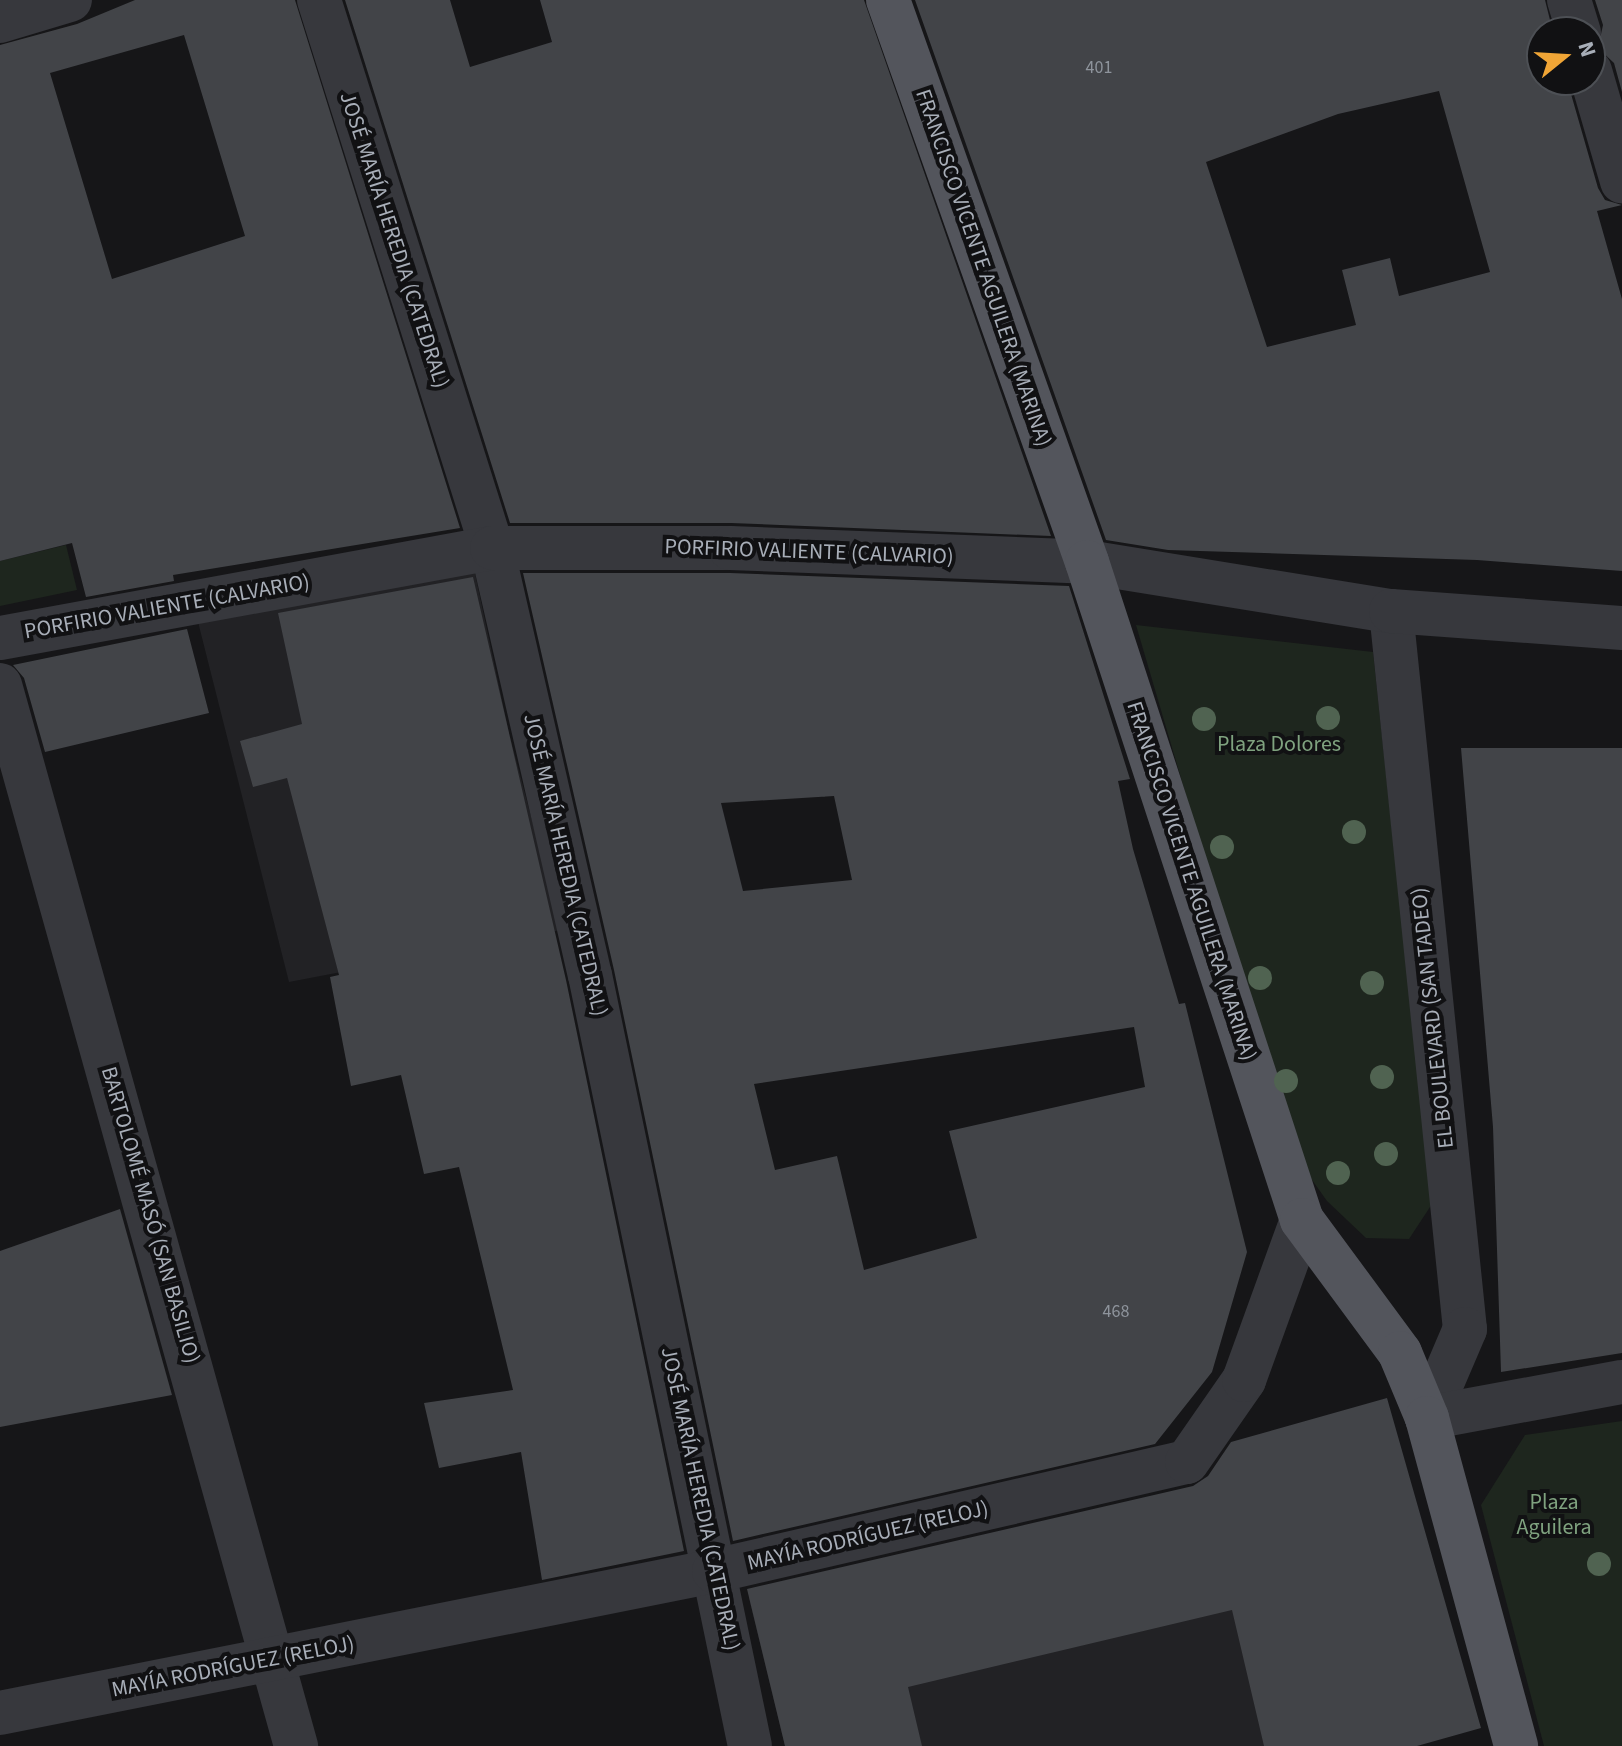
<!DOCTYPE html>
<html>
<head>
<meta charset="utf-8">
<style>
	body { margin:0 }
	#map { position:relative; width:1622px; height:1746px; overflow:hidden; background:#161618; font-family:"Source Sans 3",sans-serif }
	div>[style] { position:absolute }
	.built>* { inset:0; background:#222225 }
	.green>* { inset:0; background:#1e261e }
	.building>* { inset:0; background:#424448 }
	.minor>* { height:44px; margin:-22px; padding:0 22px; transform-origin:22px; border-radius:22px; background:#37383d }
	.major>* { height:44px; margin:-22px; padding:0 22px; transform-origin:22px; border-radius:22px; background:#53555c }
	.trees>* { width:24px; height:24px; margin:-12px; border-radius:50%; background:#506351 }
	span { translate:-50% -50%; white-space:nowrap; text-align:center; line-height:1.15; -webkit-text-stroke:8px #111113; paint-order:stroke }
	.number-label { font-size:18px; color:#8e949c }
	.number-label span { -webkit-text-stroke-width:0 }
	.street-label { font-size:22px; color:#a8aeb8 }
	.park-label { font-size:22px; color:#7fa27f }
	.north { position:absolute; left:1526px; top:16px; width:80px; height:80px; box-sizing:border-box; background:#111113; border:2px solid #4d5055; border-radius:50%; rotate:72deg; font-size:22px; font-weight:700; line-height:32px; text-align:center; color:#a8aeb8 }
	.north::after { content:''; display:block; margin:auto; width:28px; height:36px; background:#f0a536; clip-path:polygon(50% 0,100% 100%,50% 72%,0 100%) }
</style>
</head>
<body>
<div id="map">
	<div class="built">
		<div style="clip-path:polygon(473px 564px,509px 733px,561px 930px,289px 982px,196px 614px)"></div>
		<div style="clip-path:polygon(1243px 1477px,1318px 1746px,785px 1746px,749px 1598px)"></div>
	</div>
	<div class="green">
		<div style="clip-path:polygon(66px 545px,77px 590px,0 606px,0 561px)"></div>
		<div style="clip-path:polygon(1136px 625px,1373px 652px,1432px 1204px,1409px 1239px,1366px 1238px,1327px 1201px,1290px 1149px)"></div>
		<div style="clip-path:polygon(1622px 1421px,1622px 1746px,1544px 1746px,1481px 1505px,1525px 1435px)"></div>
	</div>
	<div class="building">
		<div style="clip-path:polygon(evenodd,135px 0,295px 0,460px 528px,173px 575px,174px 581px,86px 597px,72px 543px,0 561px,0 45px,77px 24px,135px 0,184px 35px,245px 236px,112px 279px,50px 73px,184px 35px)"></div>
		<div style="clip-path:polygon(345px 0,450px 0,470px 67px,552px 42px,540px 0,864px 0,1051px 536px,731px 523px,510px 523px)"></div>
		<div style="clip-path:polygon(evenodd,915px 0,1545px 0,1553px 32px,1542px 32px,1542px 80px,1567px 80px,1598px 188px,1605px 200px,1622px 205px,1597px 211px,1622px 299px,1622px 571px,1477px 560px,1168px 550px,1106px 540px,915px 0,1439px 91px,1490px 272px,1399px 296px,1390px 258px,1342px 270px,1356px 325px,1267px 347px,1206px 162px,1338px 114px,1439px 91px)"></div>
		<div style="clip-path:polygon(1595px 0,1622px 0,1622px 92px,1614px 63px,1598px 48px,1603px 25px)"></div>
		<div style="clip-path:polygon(evenodd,523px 573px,730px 573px,1069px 586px,1130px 779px,1118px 781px,1133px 849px,1179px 1004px,1185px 1003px,1247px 1252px,1212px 1372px,1155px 1444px,733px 1541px,614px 970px,523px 573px,834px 796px,852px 880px,743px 891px,721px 803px,834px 796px,523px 573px,1134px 1027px,1145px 1087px,949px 1131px,977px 1238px,864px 1270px,837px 1156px,775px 1170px,754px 1084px,1134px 1027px)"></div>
		<div style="clip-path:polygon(473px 577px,566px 980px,684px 1551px,542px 1580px,521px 1452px,439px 1468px,424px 1403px,513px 1390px,459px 1167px,424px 1174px,401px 1075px,351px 1086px,330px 977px,339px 975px,287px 778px,253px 787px,240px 741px,302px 724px,278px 613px)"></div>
		<div style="clip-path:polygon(187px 629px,209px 713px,45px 752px,24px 678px,13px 665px)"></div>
		<div style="clip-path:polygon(1461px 748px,1622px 748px,1622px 1353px,1501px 1372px,1493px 1127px)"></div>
		<div style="clip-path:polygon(120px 1209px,172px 1395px,0 1427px,0 1251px)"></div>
		<div style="clip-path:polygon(1387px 1398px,1481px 1728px,1417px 1746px,1264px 1746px,1232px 1610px,908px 1687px,922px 1746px,785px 1746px,747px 1589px,1193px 1486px,1208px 1476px,1231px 1442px)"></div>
	</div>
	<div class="minor">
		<div style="left:319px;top:0;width:575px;rotate:72.48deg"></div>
		<div style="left:492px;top:548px;width:438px;rotate:77.1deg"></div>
		<div style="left:590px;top:975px;width:787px;rotate:78.28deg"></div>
		<div style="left:1569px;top:0;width:34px;rotate:73deg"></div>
		<div style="left:0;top:21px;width:73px;rotate:-16.7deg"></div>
		<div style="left:1590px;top:71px;width:115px;rotate:73.8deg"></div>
		<div style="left:1391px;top:611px;width:722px;rotate:84.12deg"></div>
		<div style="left:1465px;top:1329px;width:97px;rotate:113.1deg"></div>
		<div style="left:0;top:638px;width:500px;rotate:-10.37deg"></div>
		<div style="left:492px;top:548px;width:238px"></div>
		<div style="left:730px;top:548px;width:357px;rotate:2.2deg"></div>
		<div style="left:1087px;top:562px;width:308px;rotate:9.2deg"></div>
		<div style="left:1391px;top:611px;width:232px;rotate:4.2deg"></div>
		<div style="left:0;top:685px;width:1102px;rotate:74.41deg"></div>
		<div style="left:1427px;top:1418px;width:198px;rotate:-10.5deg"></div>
		<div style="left:0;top:1713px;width:728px;rotate:-11.25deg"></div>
		<div style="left:714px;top:1571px;width:485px;rotate:-13deg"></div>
		<div style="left:1187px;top:1462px;width:100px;rotate:-55.2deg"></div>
		<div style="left:1244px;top:1380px;width:170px;rotate:-70.1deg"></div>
	</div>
	<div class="major">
		<div style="left:888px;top:0;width:596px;rotate:70.5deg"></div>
		<div style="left:1087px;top:562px;width:692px;rotate:71.91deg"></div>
		<div style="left:1302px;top:1220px;width:165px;rotate:53.6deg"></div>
		<div style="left:1400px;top:1353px;width:70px;rotate:67.4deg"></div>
		<div style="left:1427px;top:1418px;width:340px;rotate:74.8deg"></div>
	</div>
	<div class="trees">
		<div style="left:1328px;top:718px"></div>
		<div style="left:1204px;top:719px"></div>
		<div style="left:1354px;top:832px"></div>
		<div style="left:1222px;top:847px"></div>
		<div style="left:1260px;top:978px"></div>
		<div style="left:1372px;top:983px"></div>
		<div style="left:1382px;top:1077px"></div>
		<div style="left:1286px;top:1081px"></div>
		<div style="left:1386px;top:1154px"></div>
		<div style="left:1338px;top:1173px"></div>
		<div style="left:1599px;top:1564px"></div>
	</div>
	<div class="number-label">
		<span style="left:1099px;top:68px">401</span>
		<span style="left:1116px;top:1312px">468</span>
	</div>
	<div class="street-label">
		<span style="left:394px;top:240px;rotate:72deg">JOSÉ MARÍA HEREDIA (CATEDRAL)</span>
		<span style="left:983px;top:268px;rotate:71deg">FRANCISCO VICENTE AGUILERA (MARINA)</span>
		<span style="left:809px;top:552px;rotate:2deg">PORFIRIO VALIENTE (CALVARIO)</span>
		<span style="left:167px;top:607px;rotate:-10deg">PORFIRIO VALIENTE (CALVARIO)</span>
		<span style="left:565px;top:865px;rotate:77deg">JOSÉ MARÍA HEREDIA (CATEDRAL)</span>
		<span style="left:1191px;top:881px;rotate:72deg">FRANCISCO VICENTE AGUILERA (MARINA)</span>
		<span style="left:1433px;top:1018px;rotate:-96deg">EL BOULEVARD (SAN TADEO)</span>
		<span style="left:150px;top:1215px;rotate:74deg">BARTOLOMÉ MASÓ (SAN BASILIO)</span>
		<span style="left:700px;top:1499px;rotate:78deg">JOSÉ MARÍA HEREDIA (CATEDRAL)</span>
		<span style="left:868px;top:1536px;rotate:-13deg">MAYÍA RODRÍGUEZ (RELOJ)</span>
		<span style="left:233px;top:1667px;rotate:-11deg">MAYÍA RODRÍGUEZ (RELOJ)</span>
	</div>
	<div class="park-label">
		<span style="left:1279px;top:745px">Plaza Dolores</span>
		<span style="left:1554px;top:1515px">Plaza<br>Aguilera</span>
	</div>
	<div class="north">N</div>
</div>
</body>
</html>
